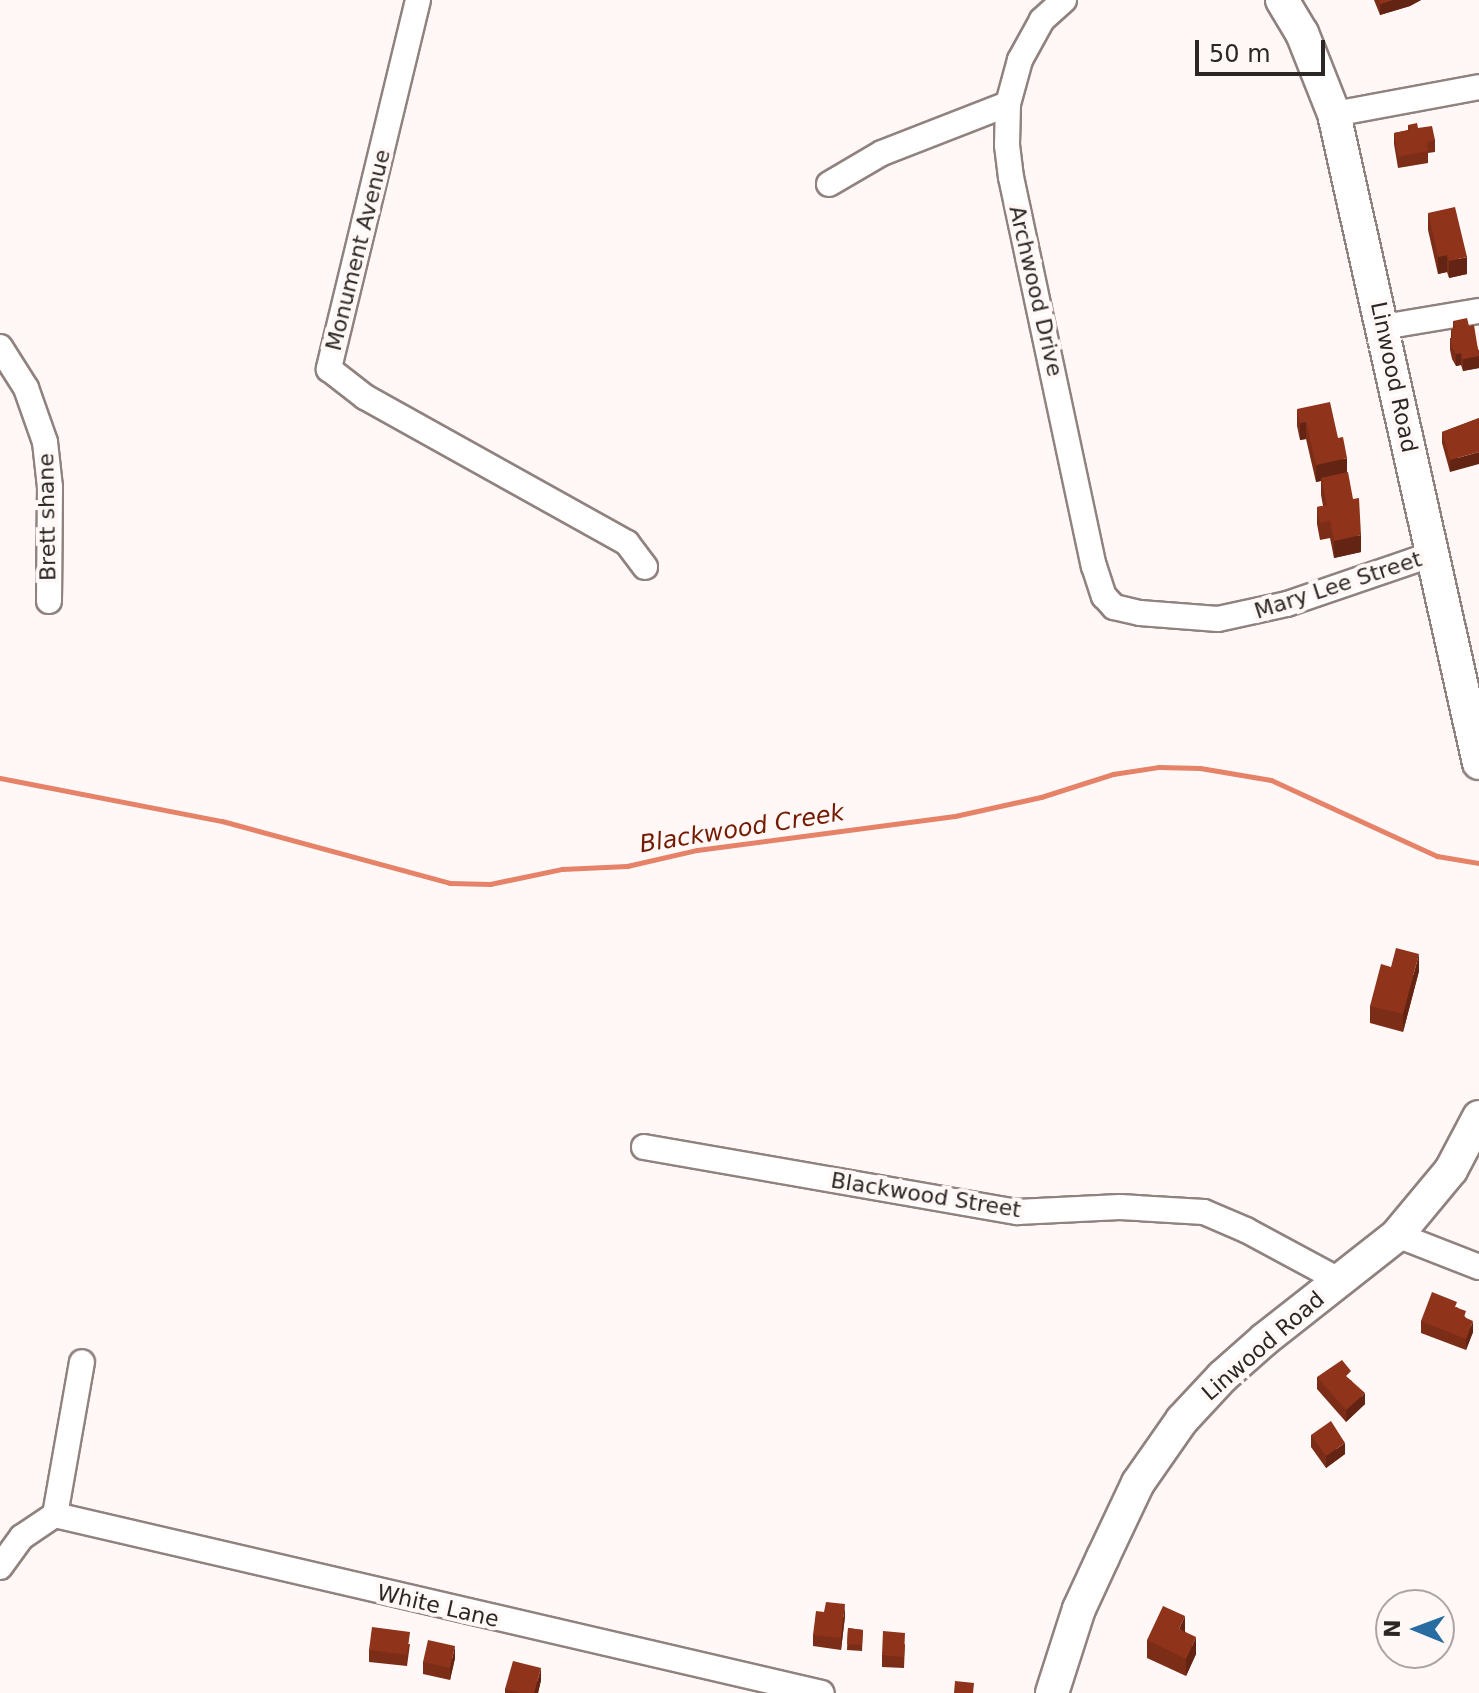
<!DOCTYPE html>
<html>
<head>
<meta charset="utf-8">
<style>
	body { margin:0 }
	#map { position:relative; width:1479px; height:1693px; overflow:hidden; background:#fff8f7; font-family:"DejaVu Sans",sans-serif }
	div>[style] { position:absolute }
	.stream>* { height:5px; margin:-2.5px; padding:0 2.5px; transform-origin:2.5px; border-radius:2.5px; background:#e68267 }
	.roads { filter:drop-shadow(2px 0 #90827e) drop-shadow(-2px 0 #90827e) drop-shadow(0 2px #90827e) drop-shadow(0 -2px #90827e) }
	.minor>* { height:24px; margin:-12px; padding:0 12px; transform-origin:12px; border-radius:12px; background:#fff }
	.major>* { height:32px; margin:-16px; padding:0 16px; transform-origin:16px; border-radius:16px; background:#fff }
	.wall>* { inset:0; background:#7b2d17 }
	.shaded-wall>* { inset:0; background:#642413 }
	.building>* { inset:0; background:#8f341b }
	span { translate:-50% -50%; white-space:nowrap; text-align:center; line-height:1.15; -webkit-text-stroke:8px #fff8f7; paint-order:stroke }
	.street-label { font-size:22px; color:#2c2625 }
	.water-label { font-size:24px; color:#741a00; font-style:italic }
	.north { position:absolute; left:1375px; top:1589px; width:80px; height:80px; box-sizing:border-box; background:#fff8f7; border:2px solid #aba4a3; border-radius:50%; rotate:271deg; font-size:22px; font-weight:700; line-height:32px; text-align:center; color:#2c2625 }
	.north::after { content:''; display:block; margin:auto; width:28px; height:36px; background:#286ca1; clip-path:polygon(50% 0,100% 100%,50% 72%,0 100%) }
	.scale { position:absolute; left:1195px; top:40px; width:130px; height:36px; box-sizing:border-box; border:4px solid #2c2625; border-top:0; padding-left:10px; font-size:24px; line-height:28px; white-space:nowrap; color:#2c2625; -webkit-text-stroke:6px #fff8f7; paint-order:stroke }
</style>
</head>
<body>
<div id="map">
	<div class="stream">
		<div style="left:0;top:778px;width:226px;rotate:11deg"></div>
		<div style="left:222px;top:821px;width:236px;rotate:15.2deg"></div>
		<div style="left:450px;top:883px;width:40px;rotate:1.4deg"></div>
		<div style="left:490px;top:884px;width:74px;rotate:-11.8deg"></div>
		<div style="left:562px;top:869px;width:65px;rotate:-2.6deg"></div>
		<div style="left:627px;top:866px;width:72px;rotate:-12.9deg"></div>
		<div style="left:697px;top:850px;width:260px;rotate:-7.5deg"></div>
		<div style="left:955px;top:816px;width:88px;rotate:-12.5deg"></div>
		<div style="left:1041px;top:797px;width:76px;rotate:-17.7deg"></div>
		<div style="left:1113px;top:774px;width:47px;rotate:-8.7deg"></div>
		<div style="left:1159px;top:767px;width:41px;rotate:1.4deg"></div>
		<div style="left:1200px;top:768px;width:72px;rotate:9.6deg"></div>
		<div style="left:1271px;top:780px;width:183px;rotate:24.6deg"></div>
		<div style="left:1437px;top:856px;width:43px;rotate:9.5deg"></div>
	</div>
	<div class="roads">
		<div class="minor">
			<div style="left:418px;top:0;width:380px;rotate:103.6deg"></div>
			<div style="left:329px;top:369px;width:46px;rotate:37.9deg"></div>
			<div style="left:365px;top:397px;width:300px;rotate:29.1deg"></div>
			<div style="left:627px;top:543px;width:30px;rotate:53deg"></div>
			<div style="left:1064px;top:0;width:30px;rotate:138deg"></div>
			<div style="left:1042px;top:20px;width:46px;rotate:118.8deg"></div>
			<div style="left:1020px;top:60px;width:46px;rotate:105.3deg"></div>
			<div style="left:1008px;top:104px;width:41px;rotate:91.4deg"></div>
			<div style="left:1007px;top:145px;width:32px;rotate:83deg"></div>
			<div style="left:1011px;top:177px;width:398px;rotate:78deg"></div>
			<div style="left:1094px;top:566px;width:32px;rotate:72deg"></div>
			<div style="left:1104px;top:596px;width:15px;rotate:48deg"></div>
			<div style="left:1114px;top:607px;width:27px;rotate:13deg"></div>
			<div style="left:1140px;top:613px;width:78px;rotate:4.4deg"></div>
			<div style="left:1218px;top:619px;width:71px;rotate:-12.3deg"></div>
			<div style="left:1287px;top:604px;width:154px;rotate:-18.9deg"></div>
			<div style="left:1334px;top:114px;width:147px;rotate:-10.5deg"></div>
			<div style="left:829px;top:184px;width:61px;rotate:-30.3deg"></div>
			<div style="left:882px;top:153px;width:135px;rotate:-21.3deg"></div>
			<div style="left:1383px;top:327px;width:97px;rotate:-9.5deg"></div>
			<div style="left:0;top:347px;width:49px;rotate:57.6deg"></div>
			<div style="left:26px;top:388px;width:57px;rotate:70.6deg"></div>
			<div style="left:45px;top:442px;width:45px;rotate:83.7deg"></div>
			<div style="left:50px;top:487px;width:114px;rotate:90.5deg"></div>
			<div style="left:644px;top:1147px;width:379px;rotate:9.9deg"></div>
			<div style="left:1017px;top:1212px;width:103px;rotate:-2.8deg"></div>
			<div style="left:1120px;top:1207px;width:84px;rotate:3.4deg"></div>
			<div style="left:1204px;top:1212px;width:46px;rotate:23.2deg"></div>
			<div style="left:1246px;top:1230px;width:106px;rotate:28.3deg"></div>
			<div style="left:1397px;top:1235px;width:88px;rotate:21.3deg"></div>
			<div style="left:55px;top:1515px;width:155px;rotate:-80deg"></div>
			<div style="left:0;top:1567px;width:37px;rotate:-54deg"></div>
			<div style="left:22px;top:1537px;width:40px;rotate:-34deg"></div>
			<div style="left:55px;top:1515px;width:787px;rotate:13.07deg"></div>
		</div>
		<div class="major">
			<div style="left:1282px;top:0;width:39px;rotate:59deg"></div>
			<div style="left:1302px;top:33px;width:87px;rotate:68.4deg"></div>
			<div style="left:1334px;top:114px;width:665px;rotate:77.41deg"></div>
			<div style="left:1052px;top:1693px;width:88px;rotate:-72.2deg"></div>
			<div style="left:1079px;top:1609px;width:57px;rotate:-65.2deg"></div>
			<div style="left:1103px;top:1557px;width:82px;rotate:-64.7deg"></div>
			<div style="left:1138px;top:1483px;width:77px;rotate:-55.1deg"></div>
			<div style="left:1182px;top:1420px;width:59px;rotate:-47.1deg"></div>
			<div style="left:1222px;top:1377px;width:57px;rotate:-41.5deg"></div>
			<div style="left:1265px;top:1339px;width:168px;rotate:-38.2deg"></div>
			<div style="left:1397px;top:1235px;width:85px;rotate:-50.3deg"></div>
			<div style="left:1451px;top:1170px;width:60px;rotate:-62.2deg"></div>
		</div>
	</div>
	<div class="wall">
		<div style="clip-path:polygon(1374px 0,1421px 0,1410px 6px,1380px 15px)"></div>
		<div style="clip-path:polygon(1408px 125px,1418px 128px,1435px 140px,1435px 152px,1428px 153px,1428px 163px,1398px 168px,1394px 144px,1394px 133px,1408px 130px)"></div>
		<div style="clip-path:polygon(1428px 213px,1467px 274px,1449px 278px,1447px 272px,1438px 274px,1428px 230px)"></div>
		<div style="clip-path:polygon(1453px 321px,1469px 326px,1479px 351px,1479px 368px,1463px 371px,1461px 365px,1456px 366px,1452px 359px,1450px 350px,1450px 338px,1451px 338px,1451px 329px,1453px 329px)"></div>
		<div style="clip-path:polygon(1297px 409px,1338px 438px,1347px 472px,1361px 552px,1334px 558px,1330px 538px,1320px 540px,1317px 524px,1317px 507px,1323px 506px,1321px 495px,1321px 481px,1316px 482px,1306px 439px,1300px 440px,1297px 426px)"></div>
		<div style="clip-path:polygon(1479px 418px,1450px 472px,1442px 443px,1442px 432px)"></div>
		<div style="clip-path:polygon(1419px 971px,1403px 1032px,1370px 1023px,1370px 1006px)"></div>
		<div style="clip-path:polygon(1457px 1307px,1466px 1318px,1473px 1332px,1466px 1350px,1421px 1333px,1421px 1321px)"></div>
		<div style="clip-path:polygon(1317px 1377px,1351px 1380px,1365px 1404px,1346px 1422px,1317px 1389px)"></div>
		<div style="clip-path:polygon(1311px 1435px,1345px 1454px,1326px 1468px,1311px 1447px)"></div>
		<div style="clip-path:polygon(845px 1616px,841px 1650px,813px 1646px,813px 1635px)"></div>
		<div style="clip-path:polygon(848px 1628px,863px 1630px,862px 1651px,847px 1650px)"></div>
		<div style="clip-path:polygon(1185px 1631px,1196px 1654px,1186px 1676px,1147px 1658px,1147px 1640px)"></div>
		<div style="clip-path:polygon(410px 1644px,407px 1666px,369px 1662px,369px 1650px)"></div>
		<div style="clip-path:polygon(905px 1644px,904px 1668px,882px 1667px,882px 1655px)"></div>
		<div style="clip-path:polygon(455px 1658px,450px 1680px,423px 1674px,423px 1662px)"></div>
		<div style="clip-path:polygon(541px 1680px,538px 1693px,505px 1693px,505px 1689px)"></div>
	</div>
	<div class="shaded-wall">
		<div style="clip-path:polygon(1393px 0,1421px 0,1410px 6px,1380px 15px,1380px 4px)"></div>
		<div style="clip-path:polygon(1447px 255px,1447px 272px,1438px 274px,1438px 257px)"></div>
		<div style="clip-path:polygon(1467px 257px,1467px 274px,1449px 278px,1449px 261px)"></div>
		<div style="clip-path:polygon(1461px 353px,1461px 365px,1456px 366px,1456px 354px)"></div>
		<div style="clip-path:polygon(1479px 356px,1479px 368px,1463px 371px,1463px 359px)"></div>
		<div style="clip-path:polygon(1306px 422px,1306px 439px,1300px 440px,1300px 423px)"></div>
		<div style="clip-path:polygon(1479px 452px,1479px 464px,1450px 472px,1450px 460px)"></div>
		<div style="clip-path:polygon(1347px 458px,1347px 475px,1316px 482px,1316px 465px)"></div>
		<div style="clip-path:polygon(1361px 535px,1361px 552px,1334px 558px,1334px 541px)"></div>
		<div style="clip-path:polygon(1419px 954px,1419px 971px,1403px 1032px,1403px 1014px)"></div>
		<div style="clip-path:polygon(1473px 1321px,1473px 1332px,1466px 1350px,1466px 1339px)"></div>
		<div style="clip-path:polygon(1365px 1393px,1365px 1404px,1346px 1422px,1346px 1410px)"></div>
		<div style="clip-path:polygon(1345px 1443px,1345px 1454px,1326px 1468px,1326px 1456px)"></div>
		<div style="clip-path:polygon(845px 1604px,845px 1616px,841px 1650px,841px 1638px)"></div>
		<div style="clip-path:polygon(1185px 1616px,1185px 1633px,1179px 1629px)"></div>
		<div style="clip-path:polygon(1196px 1637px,1196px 1654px,1186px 1676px,1186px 1659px)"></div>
		<div style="clip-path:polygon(455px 1646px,455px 1658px,450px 1680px,450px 1668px)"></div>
		<div style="clip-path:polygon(541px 1668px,541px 1680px,538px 1693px,534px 1693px)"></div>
	</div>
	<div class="building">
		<div style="clip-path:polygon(1379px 0,1393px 0,1380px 4px)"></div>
		<div style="clip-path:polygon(1417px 123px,1418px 128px,1432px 126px,1435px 140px,1427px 142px,1428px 151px,1398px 157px,1394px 133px,1409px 130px,1408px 125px)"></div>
		<div style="clip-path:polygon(1455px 207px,1467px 257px,1449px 261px,1447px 255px,1438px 257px,1428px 213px)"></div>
		<div style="clip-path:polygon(1467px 318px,1469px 326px,1474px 325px,1479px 356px,1463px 359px,1461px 353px,1456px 354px,1452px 347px,1450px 338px,1453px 338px,1451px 329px,1455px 328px,1453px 321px)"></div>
		<div style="clip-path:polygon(1330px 402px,1338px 438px,1343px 437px,1347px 458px,1316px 465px,1306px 422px,1300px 423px,1297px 409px)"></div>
		<div style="clip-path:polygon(1479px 418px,1479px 452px,1450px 460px,1442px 432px)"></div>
		<div style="clip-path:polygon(1348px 472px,1353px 499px,1359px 498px,1361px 535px,1334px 541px,1330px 521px,1320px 523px,1317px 507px,1327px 505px,1321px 478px)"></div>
		<div style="clip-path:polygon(1396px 948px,1419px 954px,1403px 1014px,1370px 1006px,1381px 964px,1391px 967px)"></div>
		<div style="clip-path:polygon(1432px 1292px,1457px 1302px,1455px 1307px,1466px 1311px,1464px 1317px,1473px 1321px,1466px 1339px,1421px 1321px)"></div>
		<div style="clip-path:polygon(1342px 1360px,1351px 1371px,1346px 1376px,1365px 1393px,1346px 1410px,1317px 1377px)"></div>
		<div style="clip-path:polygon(1331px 1421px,1345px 1443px,1326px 1456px,1311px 1435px)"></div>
		<div style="clip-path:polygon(826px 1602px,845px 1604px,841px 1638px,813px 1635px,816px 1611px,824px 1612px)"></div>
		<div style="clip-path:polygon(1163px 1606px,1185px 1616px,1179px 1629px,1196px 1637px,1186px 1659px,1147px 1640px)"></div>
		<div style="clip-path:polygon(372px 1627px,410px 1632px,407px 1655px,369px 1650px)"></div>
		<div style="clip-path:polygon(848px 1628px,863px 1630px,862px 1645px,847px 1644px)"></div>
		<div style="clip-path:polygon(883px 1631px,905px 1633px,904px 1657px,882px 1655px)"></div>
		<div style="clip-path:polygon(428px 1640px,455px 1646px,450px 1668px,423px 1662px)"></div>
		<div style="clip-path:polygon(513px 1661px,541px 1668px,534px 1693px,521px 1693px,505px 1689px)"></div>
		<div style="clip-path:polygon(955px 1681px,974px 1683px,973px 1693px,954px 1693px)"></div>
	</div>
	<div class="street-label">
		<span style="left:358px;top:250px;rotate:-76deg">Monument Avenue</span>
		<span style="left:1036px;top:291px;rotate:77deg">Archwood Drive</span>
		<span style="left:1394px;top:377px;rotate:78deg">Linwood Road</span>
		<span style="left:47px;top:517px;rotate:-91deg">Brett shane</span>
		<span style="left:1338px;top:585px;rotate:-18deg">Mary Lee Street</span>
		<span style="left:926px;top:1195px;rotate:9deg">Blackwood Street</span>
		<span style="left:1263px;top:1346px;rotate:-41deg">Linwood Road</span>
		<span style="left:438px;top:1606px;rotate:13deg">White Lane</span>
	</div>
	<div class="water-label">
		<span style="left:742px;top:829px;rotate:-9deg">Blackwood Creek</span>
	</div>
	<div class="north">N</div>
	<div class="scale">50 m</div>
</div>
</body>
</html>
